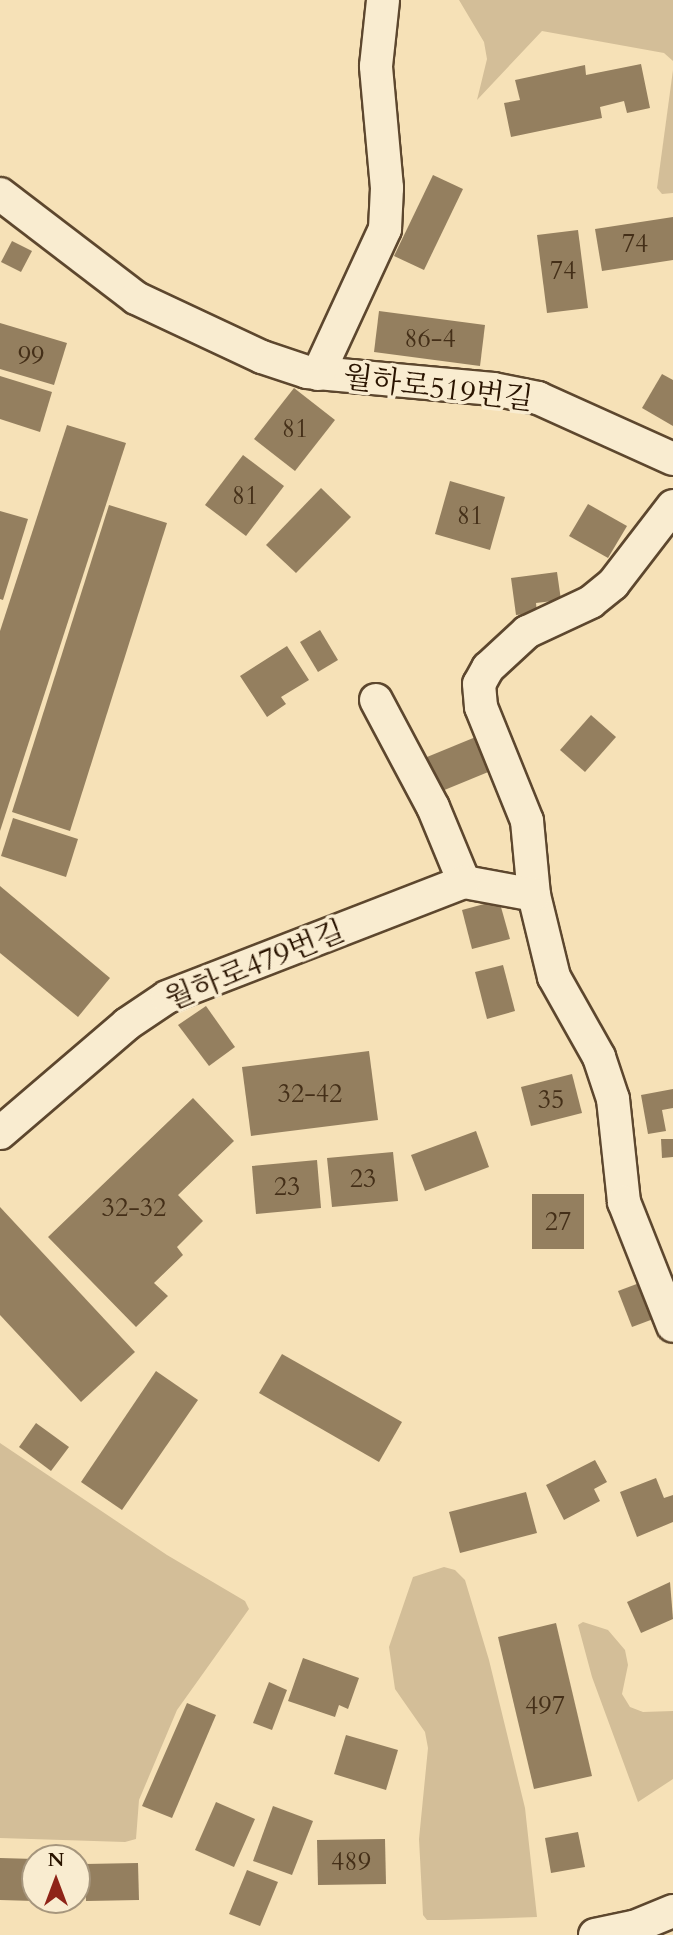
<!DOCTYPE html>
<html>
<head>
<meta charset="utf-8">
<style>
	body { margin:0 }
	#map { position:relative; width:673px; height:1935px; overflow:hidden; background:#f6e1b7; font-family:Cardo,"Noto Serif KR",serif }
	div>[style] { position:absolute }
	.green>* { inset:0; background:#d3be98 }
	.building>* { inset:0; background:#947f5f }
	.roads { filter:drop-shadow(2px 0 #5d472e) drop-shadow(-2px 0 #5d472e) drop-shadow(0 2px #5d472e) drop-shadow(0 -2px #5d472e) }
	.minor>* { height:32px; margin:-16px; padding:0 16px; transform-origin:16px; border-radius:16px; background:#f9ecd0 }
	span { translate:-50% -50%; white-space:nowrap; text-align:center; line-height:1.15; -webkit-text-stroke:7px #f9ecd0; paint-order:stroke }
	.number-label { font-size:26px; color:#442f18 }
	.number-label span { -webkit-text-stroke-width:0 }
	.street-label { font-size:30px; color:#2a1400 }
	.north { position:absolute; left:21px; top:1844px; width:70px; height:70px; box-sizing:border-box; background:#f9ecd0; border:2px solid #a6967d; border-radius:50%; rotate:0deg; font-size:19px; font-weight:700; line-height:28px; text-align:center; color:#2a1400 }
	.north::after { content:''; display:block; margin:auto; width:24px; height:32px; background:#8f2418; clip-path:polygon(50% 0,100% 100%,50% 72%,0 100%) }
</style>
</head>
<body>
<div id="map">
	<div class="green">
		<div style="clip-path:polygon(459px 0,673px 0,673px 61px,664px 53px,542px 31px,477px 100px,487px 59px,484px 42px)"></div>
		<div style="clip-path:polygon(673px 70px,673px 193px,662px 194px,657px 188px)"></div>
		<div style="clip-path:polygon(0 1443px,167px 1555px,245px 1601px,249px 1609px,177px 1710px,139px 1800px,136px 1839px,125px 1842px,0 1838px)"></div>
		<div style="clip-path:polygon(444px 1567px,455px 1570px,465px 1580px,489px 1660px,525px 1808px,537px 1917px,445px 1920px,427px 1920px,423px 1915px,419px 1839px,428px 1748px,425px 1732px,395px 1689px,389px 1647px,413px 1577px)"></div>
		<div style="clip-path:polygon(583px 1622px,608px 1630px,625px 1650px,628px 1665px,622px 1694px,630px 1707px,643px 1712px,673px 1711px,673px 1779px,638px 1802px,592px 1677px,578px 1625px)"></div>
	</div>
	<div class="building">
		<div style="clip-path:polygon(641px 64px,650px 108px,627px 113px,624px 101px,600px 107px,602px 118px,511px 137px,504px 103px,520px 100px,515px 80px,585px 65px,586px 75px)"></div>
		<div style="clip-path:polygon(433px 175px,463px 189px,424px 270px,394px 256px)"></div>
		<div style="clip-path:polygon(673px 217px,673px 260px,602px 271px,595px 229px)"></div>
		<div style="clip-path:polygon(578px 230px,588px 308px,547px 313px,537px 235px)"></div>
		<div style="clip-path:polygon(12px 241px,32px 251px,21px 272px,1px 262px)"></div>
		<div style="clip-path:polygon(379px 311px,485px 325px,480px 366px,374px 352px)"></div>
		<div style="clip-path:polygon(0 323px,67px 343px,54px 385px,0 369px)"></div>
		<div style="clip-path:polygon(662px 374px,673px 380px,673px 426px,642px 408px)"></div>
		<div style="clip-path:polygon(0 376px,52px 392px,40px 432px,0 419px)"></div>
		<div style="clip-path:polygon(294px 388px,335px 420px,295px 471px,254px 439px)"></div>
		<div style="clip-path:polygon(67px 425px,126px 443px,0 831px,0 631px)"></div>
		<div style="clip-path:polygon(243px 455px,284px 486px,246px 536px,205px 505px)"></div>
		<div style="clip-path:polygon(450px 481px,505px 497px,490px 550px,435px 534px)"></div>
		<div style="clip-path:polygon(321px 488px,351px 517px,296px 573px,266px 545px)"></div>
		<div style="clip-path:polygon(588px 504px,627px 526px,608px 558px,569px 536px)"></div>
		<div style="clip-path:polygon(109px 505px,167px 523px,70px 831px,12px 812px)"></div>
		<div style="clip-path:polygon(0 511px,28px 519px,3px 600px,0 599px)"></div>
		<div style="clip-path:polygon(557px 572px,561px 600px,536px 603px,537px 613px,516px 615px,511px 578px)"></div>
		<div style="clip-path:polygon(320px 630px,338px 660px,318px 672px,300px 642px)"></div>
		<div style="clip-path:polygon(287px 646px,309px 680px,281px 697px,286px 704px,267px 717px,240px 676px)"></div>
		<div style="clip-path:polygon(591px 715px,616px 737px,585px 772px,560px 750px)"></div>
		<div style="clip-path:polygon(483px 734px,498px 768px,442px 791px,427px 757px)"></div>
		<div style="clip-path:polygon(13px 818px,78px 839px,66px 877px,1px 856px)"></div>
		<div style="clip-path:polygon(0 886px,110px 978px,78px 1017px,0 953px)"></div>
		<div style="clip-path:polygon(499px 900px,510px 939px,472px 949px,462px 910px)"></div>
		<div style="clip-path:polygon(503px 965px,515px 1011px,487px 1019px,475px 972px)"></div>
		<div style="clip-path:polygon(206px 1006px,235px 1047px,209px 1066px,178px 1025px)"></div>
		<div style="clip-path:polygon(369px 1051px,378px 1120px,251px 1136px,242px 1067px)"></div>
		<div style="clip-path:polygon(572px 1074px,582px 1113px,531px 1126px,521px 1087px)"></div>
		<div style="clip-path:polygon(673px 1089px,673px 1108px,662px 1110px,666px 1131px,648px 1134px,641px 1095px)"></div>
		<div style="clip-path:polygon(193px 1098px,234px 1141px,178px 1195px,203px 1221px,177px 1247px,183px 1255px,154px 1283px,168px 1296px,136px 1327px,48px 1237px)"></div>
		<div style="clip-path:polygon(476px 1131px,489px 1167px,425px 1191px,411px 1155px)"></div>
		<div style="clip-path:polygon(661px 1139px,673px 1139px,673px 1157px,662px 1158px)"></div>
		<div style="clip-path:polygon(393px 1152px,398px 1201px,332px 1207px,327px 1158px)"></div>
		<div style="clip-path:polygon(317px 1160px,321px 1208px,256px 1214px,252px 1166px)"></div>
		<div style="clip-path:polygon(532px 1194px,584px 1194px,584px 1249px,532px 1249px)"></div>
		<div style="clip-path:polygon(0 1207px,135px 1352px,81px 1402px,0 1315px)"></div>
		<div style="clip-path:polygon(642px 1282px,656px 1318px,632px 1327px,618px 1291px)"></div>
		<div style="clip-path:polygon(282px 1354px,402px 1422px,379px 1462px,259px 1393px)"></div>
		<div style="clip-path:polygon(156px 1371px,198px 1400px,122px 1510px,81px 1482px)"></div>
		<div style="clip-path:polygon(36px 1423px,69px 1447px,51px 1471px,19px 1447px)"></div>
		<div style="clip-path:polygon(595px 1460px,607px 1482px,594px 1489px,600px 1501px,564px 1520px,546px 1485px)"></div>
		<div style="clip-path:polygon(656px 1478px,664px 1498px,673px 1495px,673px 1522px,637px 1537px,620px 1492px)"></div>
		<div style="clip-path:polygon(526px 1492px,537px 1533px,460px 1553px,449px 1512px)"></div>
		<div style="clip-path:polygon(670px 1582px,673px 1619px,641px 1633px,627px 1602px)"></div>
		<div style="clip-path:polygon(556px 1623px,592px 1776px,534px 1789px,498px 1637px)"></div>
		<div style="clip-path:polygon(303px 1658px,359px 1678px,348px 1709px,339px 1705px,335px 1717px,288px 1701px)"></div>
		<div style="clip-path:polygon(269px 1682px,287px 1690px,272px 1730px,253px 1723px)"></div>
		<div style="clip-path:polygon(187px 1703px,216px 1715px,172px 1818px,142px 1806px)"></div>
		<div style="clip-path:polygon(346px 1735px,398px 1750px,386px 1790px,334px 1774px)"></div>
		<div style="clip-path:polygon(216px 1802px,255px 1819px,234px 1867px,195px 1850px)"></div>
		<div style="clip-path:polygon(273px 1806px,313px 1821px,292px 1875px,253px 1861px)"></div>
		<div style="clip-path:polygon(578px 1832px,585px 1867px,551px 1873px,545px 1838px)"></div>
		<div style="clip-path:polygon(385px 1839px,386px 1884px,318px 1885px,317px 1840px)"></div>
		<div style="clip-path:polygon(0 1858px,35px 1859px,35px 1901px,0 1900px)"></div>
		<div style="clip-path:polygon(138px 1863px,139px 1900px,86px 1901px,85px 1864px)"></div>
		<div style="clip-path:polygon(247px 1870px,278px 1882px,260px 1926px,229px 1914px)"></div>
	</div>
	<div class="roads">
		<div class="minor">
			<div style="left:0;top:194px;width:171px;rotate:37.4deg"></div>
			<div style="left:136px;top:298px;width:139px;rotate:25.1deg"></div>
			<div style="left:262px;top:357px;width:47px;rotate:18.4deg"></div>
			<div style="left:307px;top:372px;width:187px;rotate:5.2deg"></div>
			<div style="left:493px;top:389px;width:46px;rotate:11.3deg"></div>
			<div style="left:538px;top:398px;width:148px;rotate:24.3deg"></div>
			<div style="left:318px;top:374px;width:160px;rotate:-65.2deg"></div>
			<div style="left:385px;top:229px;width:41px;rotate:-87.2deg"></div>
			<div style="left:387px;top:188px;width:122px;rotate:-95.2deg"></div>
			<div style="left:376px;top:66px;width:66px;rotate:-83.9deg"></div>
			<div style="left:673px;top:506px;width:98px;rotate:127.6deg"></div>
			<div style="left:613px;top:584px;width:28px;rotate:141deg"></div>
			<div style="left:591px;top:602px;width:71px;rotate:154.9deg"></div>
			<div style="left:527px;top:632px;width:53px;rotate:137.3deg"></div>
			<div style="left:488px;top:668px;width:18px;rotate:119deg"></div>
			<div style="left:479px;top:684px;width:23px;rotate:85deg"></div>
			<div style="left:481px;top:707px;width:123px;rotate:68deg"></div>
			<div style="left:527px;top:821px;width:74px;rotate:84.6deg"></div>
			<div style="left:534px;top:895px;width:84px;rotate:76.3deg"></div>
			<div style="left:554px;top:977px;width:92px;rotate:60.6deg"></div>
			<div style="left:599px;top:1057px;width:44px;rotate:71.6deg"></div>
			<div style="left:613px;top:1099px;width:104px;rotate:83.9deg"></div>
			<div style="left:624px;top:1202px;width:133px;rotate:68.4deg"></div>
			<div style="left:376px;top:700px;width:121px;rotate:62deg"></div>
			<div style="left:433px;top:807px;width:81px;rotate:67.5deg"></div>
			<div style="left:464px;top:882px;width:71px;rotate:10.5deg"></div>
			<div style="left:0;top:1133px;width:167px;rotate:-40.6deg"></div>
			<div style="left:127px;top:1024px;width:48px;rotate:-34deg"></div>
			<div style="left:167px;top:997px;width:318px;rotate:-21.2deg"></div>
			<div style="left:595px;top:1935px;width:40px;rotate:-12deg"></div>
			<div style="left:634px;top:1927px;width:42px;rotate:-22.3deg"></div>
		</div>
	</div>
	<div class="number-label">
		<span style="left:635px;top:244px">74</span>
		<span style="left:563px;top:271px">74</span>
		<span style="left:430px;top:339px">86-4</span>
		<span style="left:31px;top:356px">99</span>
		<span style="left:295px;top:429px">81</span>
		<span style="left:245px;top:496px">81</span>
		<span style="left:470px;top:516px">81</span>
		<span style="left:310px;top:1094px">32-42</span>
		<span style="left:551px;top:1100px">35</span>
		<span style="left:363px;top:1179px">23</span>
		<span style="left:287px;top:1187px">23</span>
		<span style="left:134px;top:1208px">32-32</span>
		<span style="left:558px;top:1222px">27</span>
		<span style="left:545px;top:1706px">497</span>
		<span style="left:351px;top:1862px">489</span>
	</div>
	<div class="street-label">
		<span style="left:438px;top:389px;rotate:7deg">월하로519번길</span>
		<span style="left:255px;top:966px;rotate:-22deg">월하로479번길</span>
	</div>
	<div class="north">N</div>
</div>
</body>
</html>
